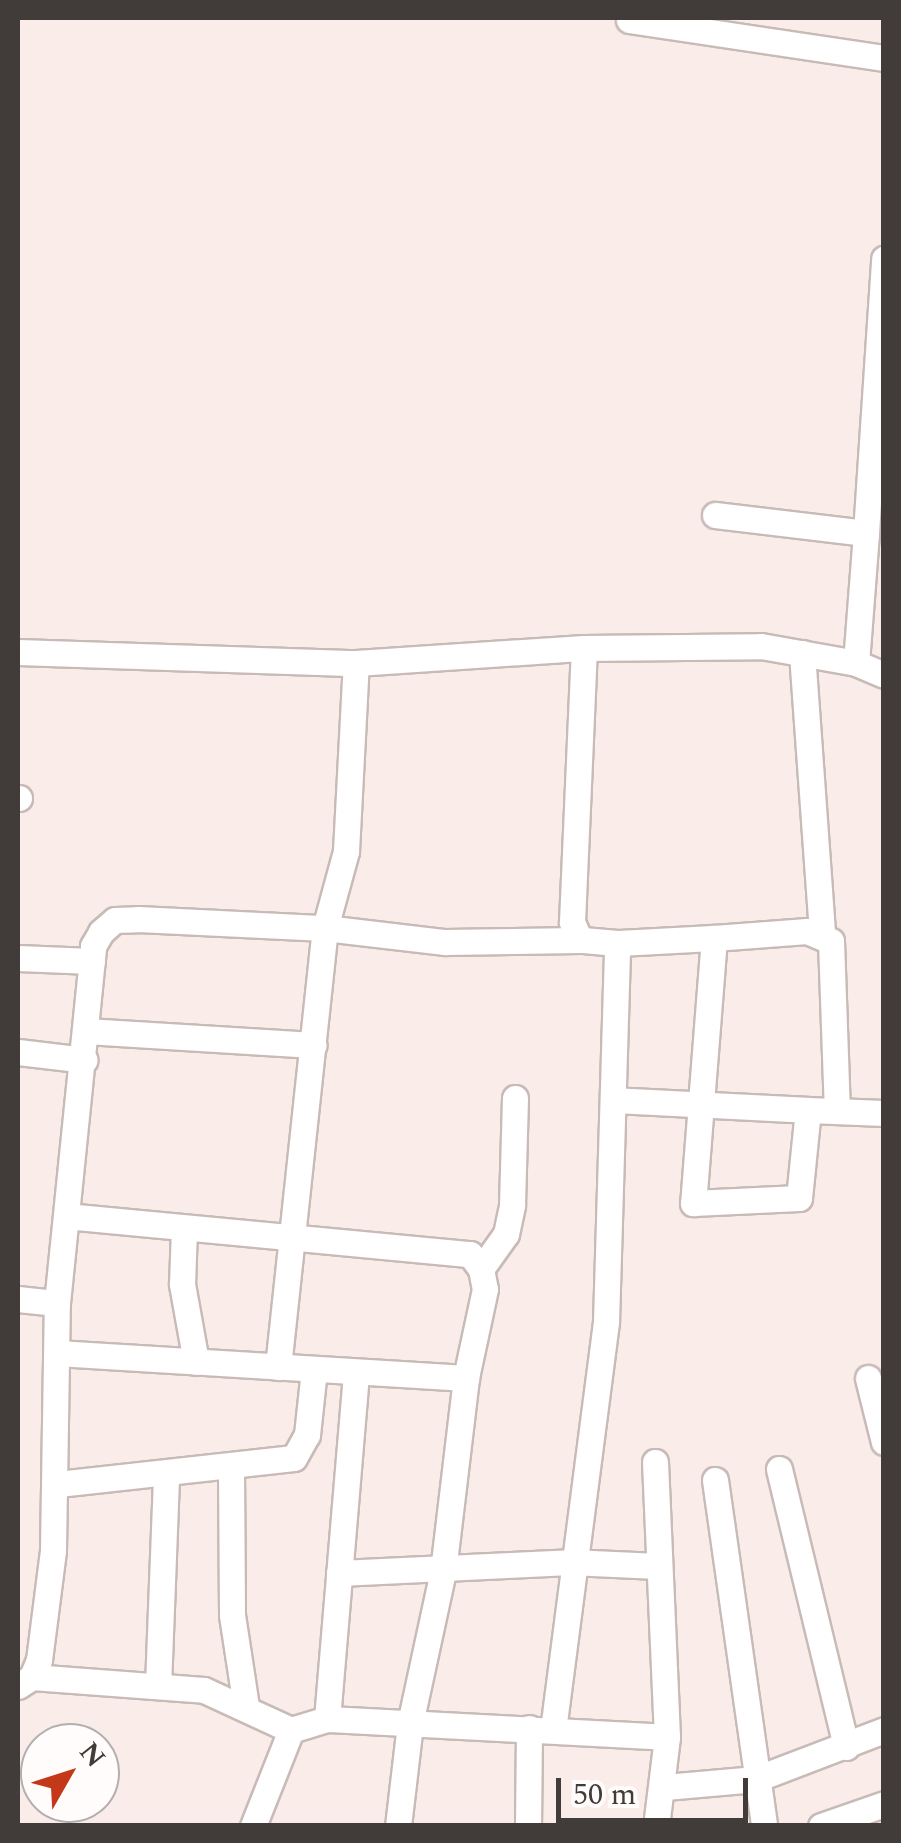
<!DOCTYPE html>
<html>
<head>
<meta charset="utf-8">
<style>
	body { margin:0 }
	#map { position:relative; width:901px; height:1843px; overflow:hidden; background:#faece8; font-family:Spectral,serif }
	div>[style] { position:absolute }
	.roads { filter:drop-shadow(2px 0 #c8bbb7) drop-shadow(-2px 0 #c8bbb7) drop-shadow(0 2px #c8bbb7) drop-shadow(0 -2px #c8bbb7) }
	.street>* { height:25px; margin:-12.5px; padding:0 12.5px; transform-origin:12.5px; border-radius:12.5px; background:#fff }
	span { translate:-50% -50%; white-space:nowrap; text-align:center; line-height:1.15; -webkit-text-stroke:8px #fffcfb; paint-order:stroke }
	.frame { position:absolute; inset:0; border:20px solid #413c3a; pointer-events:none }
	.north { position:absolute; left:20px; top:1723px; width:100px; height:100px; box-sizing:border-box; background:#fffcfb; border:2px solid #b3afae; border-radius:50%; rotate:51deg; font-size:28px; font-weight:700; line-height:40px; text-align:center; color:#413c3a }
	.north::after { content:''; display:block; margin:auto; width:35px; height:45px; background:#c23818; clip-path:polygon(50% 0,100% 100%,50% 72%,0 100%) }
	.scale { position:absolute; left:556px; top:1778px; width:192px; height:45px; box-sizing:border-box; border:5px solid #413c3a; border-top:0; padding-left:12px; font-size:30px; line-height:35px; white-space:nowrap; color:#413c3a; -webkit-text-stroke:8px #fffcfb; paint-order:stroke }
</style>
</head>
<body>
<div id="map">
	<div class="roads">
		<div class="street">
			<div style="left:629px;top:20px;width:258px;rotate:8.5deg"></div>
			<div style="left:715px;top:515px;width:152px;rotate:6.8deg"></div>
			<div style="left:866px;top:533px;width:130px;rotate:94.4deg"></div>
			<div style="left:856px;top:663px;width:30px;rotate:23deg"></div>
			<div style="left:866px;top:533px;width:275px;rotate:-86.2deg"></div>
			<div style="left:18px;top:652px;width:338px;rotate:1.9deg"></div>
			<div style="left:356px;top:663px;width:228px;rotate:-3.8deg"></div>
			<div style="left:802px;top:653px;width:281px;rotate:85.9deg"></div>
			<div style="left:18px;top:798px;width:1px"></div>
			<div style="left:714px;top:938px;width:93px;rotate:-4.3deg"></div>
			<div style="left:807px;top:931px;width:26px;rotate:23deg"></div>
			<div style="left:831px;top:941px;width:170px;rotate:88deg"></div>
			<div style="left:617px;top:943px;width:37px;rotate:-175deg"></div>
			<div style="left:580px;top:940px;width:20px;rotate:-114deg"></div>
			<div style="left:572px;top:922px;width:274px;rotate:-87.5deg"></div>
			<div style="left:584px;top:648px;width:177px;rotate:-0.6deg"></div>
			<div style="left:761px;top:646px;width:97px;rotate:10.1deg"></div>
			<div style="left:18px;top:958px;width:74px;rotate:2.3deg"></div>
			<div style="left:86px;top:1031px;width:228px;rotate:3.5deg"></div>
			<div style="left:18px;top:1052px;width:67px;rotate:6.8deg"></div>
			<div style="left:613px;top:1100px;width:195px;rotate:2.9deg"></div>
			<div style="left:66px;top:1216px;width:406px;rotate:5.4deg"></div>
			<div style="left:470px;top:1254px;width:19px;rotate:54deg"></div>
			<div style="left:481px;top:1269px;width:20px;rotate:79deg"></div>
			<div style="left:485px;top:1289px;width:91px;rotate:102.1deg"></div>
			<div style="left:466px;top:1378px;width:194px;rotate:96.8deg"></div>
			<div style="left:443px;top:1571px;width:157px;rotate:102.2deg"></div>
			<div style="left:410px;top:1724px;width:103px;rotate:96.7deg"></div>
			<div style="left:184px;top:1228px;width:56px;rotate:92deg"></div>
			<div style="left:182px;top:1284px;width:79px;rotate:79.8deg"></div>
			<div style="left:481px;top:1269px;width:43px;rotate:-54.5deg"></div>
			<div style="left:506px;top:1234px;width:30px;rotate:-78deg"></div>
			<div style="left:512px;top:1205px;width:107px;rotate:-88.4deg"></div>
			<div style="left:18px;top:1299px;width:39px;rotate:6deg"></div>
			<div style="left:57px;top:1353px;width:410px;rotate:3.5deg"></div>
			<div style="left:278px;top:1367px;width:442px;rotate:-83.9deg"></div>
			<div style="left:325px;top:928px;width:80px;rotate:-74.7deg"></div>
			<div style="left:346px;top:851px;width:188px;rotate:-87deg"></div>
			<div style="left:868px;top:1378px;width:66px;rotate:76deg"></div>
			<div style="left:655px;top:1462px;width:275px;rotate:87.5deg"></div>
			<div style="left:667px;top:1737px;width:90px;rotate:97deg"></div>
			<div style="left:231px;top:1469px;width:146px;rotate:89.6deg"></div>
			<div style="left:232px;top:1615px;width:92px;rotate:81.3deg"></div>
			<div style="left:779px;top:1469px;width:286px;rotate:76.4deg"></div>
			<div style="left:715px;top:1480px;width:349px;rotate:81.9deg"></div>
			<div style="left:58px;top:1484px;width:237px;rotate:-6.3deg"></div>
			<div style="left:294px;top:1458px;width:26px;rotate:-61deg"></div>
			<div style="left:307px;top:1435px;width:65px;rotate:-83.9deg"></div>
			<div style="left:339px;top:1573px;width:231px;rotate:-2.7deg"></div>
			<div style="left:570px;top:1562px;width:88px;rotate:2.6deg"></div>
			<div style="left:32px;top:1677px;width:172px;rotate:4.3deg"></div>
			<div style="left:204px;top:1690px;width:96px;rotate:24.7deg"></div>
			<div style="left:291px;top:1730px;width:38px;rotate:-17deg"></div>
			<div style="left:327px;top:1719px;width:340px;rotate:3deg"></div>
			<div style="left:18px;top:1686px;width:17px;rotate:-33deg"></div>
			<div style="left:32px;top:1677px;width:18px;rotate:-68deg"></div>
			<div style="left:39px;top:1660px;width:111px;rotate:-82.7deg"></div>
			<div style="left:53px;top:1550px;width:247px;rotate:-89.1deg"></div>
			<div style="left:57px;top:1303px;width:359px;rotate:-84.2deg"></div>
			<div style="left:93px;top:946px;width:16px;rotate:-60deg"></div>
			<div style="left:101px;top:932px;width:18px;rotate:-41deg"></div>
			<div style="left:115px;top:920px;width:23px;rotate:-2deg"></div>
			<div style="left:138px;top:919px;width:187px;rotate:2.8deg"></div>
			<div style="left:325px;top:928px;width:121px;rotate:6.7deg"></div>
			<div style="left:445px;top:942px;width:135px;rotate:-0.8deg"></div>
			<div style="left:158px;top:1686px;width:211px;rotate:-87.8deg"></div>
			<div style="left:327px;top:1719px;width:348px;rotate:-85.2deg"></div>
			<div style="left:553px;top:1730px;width:411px;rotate:-82.6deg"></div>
			<div style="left:606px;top:1322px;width:379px;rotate:-88.3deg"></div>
			<div style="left:617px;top:943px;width:97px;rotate:-3deg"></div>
			<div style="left:714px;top:938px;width:266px;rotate:94.5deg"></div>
			<div style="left:693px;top:1203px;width:106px;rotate:-2.7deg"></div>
			<div style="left:799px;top:1198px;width:88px;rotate:-84.2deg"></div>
			<div style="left:808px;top:1110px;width:76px;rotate:2.3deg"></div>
			<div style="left:665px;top:1787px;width:91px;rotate:-5deg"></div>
			<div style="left:756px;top:1779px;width:137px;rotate:-20.9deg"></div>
			<div style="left:253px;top:1826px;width:103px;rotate:-68.4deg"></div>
			<div style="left:528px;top:1826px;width:98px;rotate:-89.4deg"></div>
			<div style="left:821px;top:1826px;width:67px;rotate:-19.2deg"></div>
		</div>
	</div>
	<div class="frame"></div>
	<div class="north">N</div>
	<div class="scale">50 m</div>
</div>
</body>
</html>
